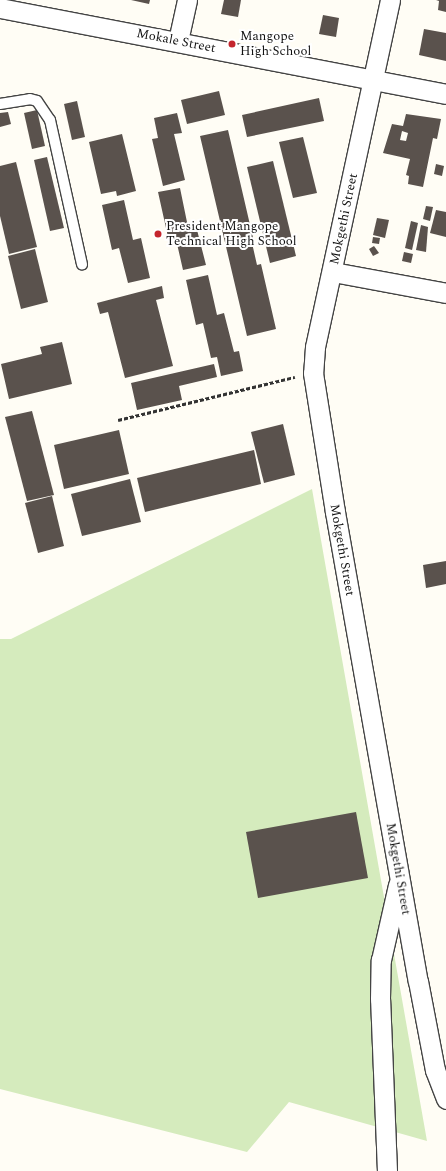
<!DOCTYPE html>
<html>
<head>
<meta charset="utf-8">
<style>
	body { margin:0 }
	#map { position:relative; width:446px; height:1171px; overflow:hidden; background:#fffdf5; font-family:Spectral,serif }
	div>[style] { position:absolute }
	.green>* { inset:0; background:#d5ebbd }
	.building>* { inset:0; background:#5a524d }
	.path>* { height:2.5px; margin-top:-1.25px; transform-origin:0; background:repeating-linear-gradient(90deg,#333 0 4px,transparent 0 6px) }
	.roads { filter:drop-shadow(1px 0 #444) drop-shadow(-1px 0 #444) drop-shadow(0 1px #444) drop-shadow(0 -1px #444) }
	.service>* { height:10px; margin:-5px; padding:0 5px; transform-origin:5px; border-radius:5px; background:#fff }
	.minor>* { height:19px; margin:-9.5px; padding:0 9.5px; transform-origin:9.5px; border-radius:9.5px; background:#fff }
	.dots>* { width:11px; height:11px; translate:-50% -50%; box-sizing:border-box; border:2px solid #fff; border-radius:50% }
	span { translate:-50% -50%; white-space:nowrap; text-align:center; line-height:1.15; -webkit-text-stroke:4px #fff; paint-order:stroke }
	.poi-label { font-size:13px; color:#111 }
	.left { translate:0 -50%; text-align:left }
	.street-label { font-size:13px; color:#111 }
</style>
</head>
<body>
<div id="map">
	<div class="green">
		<div style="clip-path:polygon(312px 489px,427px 1141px,289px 1102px,247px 1152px,0 1089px,0 639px,11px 639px)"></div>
	</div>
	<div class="building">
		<div style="clip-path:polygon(131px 0,150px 0,149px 4px)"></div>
		<div style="clip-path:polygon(224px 0,241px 0,238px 17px,221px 14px)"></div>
		<div style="clip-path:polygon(436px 0,446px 0,446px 12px,438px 10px,439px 1px)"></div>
		<div style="clip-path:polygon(323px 15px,339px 18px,336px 37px,319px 34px)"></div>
		<div style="clip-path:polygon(424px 29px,446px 33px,446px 61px,419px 55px)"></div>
		<div style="clip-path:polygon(219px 91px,225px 115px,187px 124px,181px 100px)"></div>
		<div style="clip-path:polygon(319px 98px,324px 121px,247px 137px,242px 115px)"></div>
		<div style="clip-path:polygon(77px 101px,85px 137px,72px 140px,64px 104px)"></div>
		<div style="clip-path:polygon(37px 110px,45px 146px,32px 149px,24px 113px)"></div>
		<div style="clip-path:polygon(8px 112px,11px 124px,0 127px,0 113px)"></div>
		<div style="clip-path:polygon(177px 113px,182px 133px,174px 134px,185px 180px,163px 186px,152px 139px,158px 138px,154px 118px)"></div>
		<div style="clip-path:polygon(evenodd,406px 114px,441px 119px,437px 139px,433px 138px,423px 187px,408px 184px,409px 176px,406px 175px,410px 159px,383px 153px,392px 124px,403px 126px,406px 114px,402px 131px,408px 133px,406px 141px,400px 140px,402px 131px)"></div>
		<div style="clip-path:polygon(228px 130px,254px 242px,252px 243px,257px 265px,261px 264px,276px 329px,247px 336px,200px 136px)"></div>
		<div style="clip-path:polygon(122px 134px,136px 191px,117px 196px,116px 191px,101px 194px,89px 142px)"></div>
		<div style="clip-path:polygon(303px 137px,317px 193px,293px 198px,279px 142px)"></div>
		<div style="clip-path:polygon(47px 157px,64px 228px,50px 231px,34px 160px)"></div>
		<div style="clip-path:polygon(273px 161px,296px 256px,270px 263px,247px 167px)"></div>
		<div style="clip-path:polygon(16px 162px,37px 247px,9px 254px,0 216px,0 166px)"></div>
		<div style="clip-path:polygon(436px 164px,444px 166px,442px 176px,434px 174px)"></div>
		<div style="clip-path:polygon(180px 188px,188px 227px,196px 226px,206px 265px,183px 270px,175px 235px,168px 237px,158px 192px)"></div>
		<div style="clip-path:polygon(124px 200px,133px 240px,141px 238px,150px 278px,128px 283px,119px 248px,112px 250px,102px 205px)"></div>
		<div style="clip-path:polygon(426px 206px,433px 207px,430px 221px,423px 219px)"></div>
		<div style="clip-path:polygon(436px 210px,446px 212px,446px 237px,430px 233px)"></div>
		<div style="clip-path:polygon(377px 218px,389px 220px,385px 238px,373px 235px)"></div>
		<div style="clip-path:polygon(411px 221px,418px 223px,412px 250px,405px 248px)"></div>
		<div style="clip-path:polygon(421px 225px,428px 227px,426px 252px,416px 250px)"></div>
		<div style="clip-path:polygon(373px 237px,380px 238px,379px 244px,372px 243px)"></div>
		<div style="clip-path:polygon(374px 246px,379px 253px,373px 256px,369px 249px)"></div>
		<div style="clip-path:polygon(35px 249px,48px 302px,21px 309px,8px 256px)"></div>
		<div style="clip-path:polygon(404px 252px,413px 254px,411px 263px,402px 261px)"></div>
		<div style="clip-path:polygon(208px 275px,217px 315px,224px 313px,234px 352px,239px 351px,243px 371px,221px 376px,217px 357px,211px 358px,203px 323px,196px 325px,186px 280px)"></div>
		<div style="clip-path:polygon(162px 286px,164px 298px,156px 300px,173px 366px,125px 378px,108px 312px,100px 314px,97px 303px)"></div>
		<div style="clip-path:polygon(62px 342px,72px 384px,9px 399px,1px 364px,42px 354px,40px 347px)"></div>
		<div style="clip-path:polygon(214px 364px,217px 377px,179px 386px,182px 400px,137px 410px,131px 383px)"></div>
		<div style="clip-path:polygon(32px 411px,54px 495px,27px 501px,5px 417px)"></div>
		<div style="clip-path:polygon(283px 424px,295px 475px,264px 483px,251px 432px)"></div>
		<div style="clip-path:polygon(119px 430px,129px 474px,64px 489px,54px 445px)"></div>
		<div style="clip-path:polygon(254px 450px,261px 484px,145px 512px,137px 478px)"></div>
		<div style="clip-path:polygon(130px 479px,141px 522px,82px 536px,71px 494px)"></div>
		<div style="clip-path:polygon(52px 496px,64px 546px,38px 553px,25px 503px)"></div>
		<div style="clip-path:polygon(446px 561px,446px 584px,426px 588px,423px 565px)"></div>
		<div style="clip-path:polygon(356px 812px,368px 878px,258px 898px,246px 832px)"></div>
	</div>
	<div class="path">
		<div style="left:118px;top:420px;width:182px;rotate:-13.7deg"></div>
	</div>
	<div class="roads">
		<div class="service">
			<div style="left:0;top:104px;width:30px;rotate:-9deg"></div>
			<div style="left:30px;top:99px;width:7px;rotate:16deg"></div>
			<div style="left:37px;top:101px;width:23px;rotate:56deg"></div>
			<div style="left:50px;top:120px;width:148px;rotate:77.5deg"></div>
		</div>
		<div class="minor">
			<div style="left:390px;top:0;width:355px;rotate:102.2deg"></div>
			<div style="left:315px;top:347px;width:26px;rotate:94deg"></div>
			<div style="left:313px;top:373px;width:141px;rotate:81deg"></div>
			<div style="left:335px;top:512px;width:476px;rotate:80deg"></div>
			<div style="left:418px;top:981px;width:91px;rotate:79.2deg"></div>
			<div style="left:435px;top:1070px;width:31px;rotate:69deg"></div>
			<div style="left:0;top:8px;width:454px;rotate:10.9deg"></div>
			<div style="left:178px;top:41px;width:42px;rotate:-77.6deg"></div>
			<div style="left:333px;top:272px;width:115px;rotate:10.5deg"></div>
			<div style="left:387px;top:1171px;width:172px;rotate:-92.3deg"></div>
			<div style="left:380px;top:999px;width:39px;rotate:-89deg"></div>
			<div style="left:381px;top:960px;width:77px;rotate:-77.2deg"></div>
		</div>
	</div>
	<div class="dots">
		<div style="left:232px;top:44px;background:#c4262e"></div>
		<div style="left:158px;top:234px;background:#c4262e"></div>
	</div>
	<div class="poi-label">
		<span class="left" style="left:240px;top:44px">Mangope<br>High School</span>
		<span class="left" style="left:166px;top:234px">President Mangope<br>Technical High School</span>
	</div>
	<div class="street-label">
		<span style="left:176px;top:41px;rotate:11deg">Mokale Street</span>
		<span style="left:344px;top:219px;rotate:-78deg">Mokgethi Street</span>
		<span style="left:342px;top:550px;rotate:80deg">Mokgethi Street</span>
		<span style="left:398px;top:869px;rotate:80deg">Mokgethi Street</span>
	</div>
</div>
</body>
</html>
